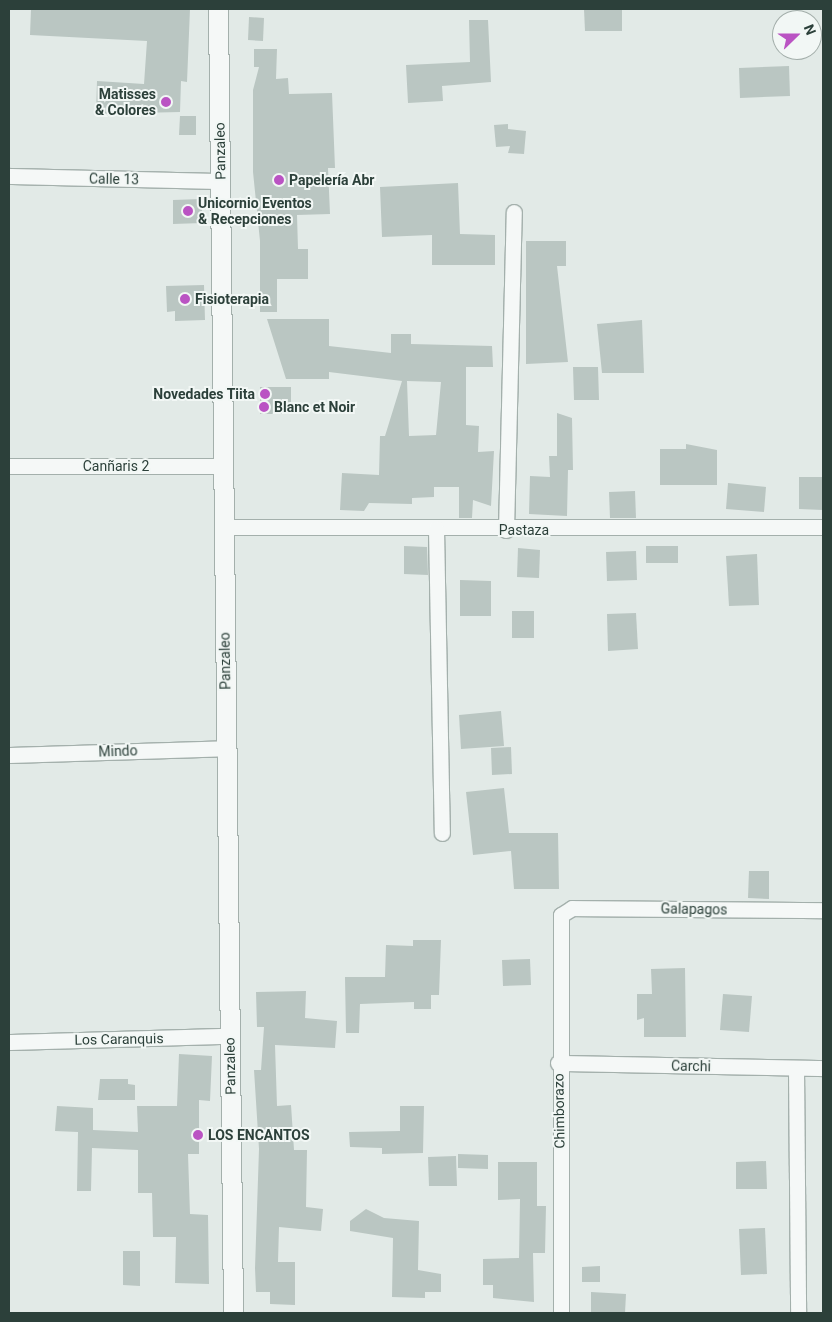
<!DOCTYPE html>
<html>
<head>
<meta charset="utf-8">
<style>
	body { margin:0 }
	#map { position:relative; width:832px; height:1322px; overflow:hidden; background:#e2eae7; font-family:Roboto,sans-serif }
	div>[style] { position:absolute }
	.building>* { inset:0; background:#bac6c2 }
	.roads { filter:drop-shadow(1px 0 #a4b0ac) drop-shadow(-1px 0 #a4b0ac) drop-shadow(0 1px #a4b0ac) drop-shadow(0 -1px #a4b0ac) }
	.minor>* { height:15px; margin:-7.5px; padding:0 7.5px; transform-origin:7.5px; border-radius:7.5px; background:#f5f8f7 }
	.tertiary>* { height:19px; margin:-9.5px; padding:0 9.5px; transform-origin:9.5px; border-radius:9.5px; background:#f5f8f7 }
	.dots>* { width:14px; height:14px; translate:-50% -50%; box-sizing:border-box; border:2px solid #f2f7f5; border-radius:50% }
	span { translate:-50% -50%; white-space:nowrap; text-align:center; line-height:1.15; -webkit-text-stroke:4px #f2f7f5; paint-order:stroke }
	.poi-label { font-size:14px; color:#2c403a; font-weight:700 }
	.right { translate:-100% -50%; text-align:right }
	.left { translate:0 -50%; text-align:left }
	.street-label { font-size:14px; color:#2c403a }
	.frame { position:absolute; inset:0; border:10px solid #2c403a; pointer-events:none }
	.north { position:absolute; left:772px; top:10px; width:50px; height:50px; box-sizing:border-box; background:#f2f7f5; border:1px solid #a3aeaa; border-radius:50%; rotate:68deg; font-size:14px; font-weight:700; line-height:20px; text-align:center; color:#2c403a }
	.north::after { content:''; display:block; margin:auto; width:18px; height:22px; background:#ba53c3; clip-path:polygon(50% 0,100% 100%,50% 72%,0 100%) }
</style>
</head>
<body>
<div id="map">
	<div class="building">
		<div style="clip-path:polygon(31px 9px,190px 9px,187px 82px,181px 81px,180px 112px,96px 114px,97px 81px,144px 84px,147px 41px,30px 35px)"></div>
		<div style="clip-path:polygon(584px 9px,622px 9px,622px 31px,585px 31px)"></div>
		<div style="clip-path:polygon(249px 17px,264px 18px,263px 41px,248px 40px)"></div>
		<div style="clip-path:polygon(469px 20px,488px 20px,491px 82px,442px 86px,443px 101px,408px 103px,406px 65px,470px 62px)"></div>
		<div style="clip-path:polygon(254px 49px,277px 49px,276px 79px,288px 78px,289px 94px,332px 93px,335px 168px,328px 168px,330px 214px,297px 215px,298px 249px,308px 249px,308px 279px,277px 279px,277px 312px,260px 312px,260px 241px,253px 172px,253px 90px,259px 67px,254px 67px)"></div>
		<div style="clip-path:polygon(789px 66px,790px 96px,740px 98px,739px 68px)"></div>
		<div style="clip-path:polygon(180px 116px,196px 116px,196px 135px,179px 135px)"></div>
		<div style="clip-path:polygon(508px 124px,508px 129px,526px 131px,524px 154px,508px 153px,510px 146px,496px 147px,494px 125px)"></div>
		<div style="clip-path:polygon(458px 183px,460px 234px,495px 235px,495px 265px,432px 265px,432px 235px,382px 237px,380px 187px)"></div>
		<div style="clip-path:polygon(202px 199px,202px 223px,173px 224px,173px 200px)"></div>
		<div style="clip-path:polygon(526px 241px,566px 241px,566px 266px,557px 266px,568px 362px,526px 364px)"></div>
		<div style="clip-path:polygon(204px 285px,205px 320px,175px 321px,175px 311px,167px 312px,166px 286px)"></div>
		<div style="clip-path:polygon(evenodd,267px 319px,329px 319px,329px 346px,391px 353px,391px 334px,411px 334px,411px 344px,492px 346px,493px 367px,466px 367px,466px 425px,479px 426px,478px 452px,494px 451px,491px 506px,473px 500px,472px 518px,459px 518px,459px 487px,434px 487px,434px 497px,412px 498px,412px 504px,369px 503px,364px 511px,340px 510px,342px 473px,379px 475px,380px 436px,385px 436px,402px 381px,329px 372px,329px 379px,286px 379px,267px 319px,407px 381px,441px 382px,436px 435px,409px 436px,407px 381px)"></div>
		<div style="clip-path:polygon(642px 320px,644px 373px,602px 373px,597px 324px)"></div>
		<div style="clip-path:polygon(573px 367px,598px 367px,599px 400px,574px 400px)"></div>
		<div style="clip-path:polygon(260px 387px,291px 387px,291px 414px,260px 414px)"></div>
		<div style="clip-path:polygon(557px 413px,572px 418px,573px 470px,568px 470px,567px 516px,529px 514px,530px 476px,550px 477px,549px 456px,557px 456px)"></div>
		<div style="clip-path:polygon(686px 444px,717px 450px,717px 485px,660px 485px,660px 449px,686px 449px)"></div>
		<div style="clip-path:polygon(799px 477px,823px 477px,823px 510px,799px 509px)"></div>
		<div style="clip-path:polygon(728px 483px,766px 487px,764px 512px,726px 509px)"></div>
		<div style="clip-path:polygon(635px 491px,636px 518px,610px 518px,609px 492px)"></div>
		<div style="clip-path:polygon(404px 546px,427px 547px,428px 575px,404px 574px)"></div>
		<div style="clip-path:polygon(646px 546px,678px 546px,678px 563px,646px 563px)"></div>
		<div style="clip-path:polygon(518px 548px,540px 550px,539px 578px,517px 577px)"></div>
		<div style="clip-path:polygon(636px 551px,637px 580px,607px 581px,606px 552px)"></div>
		<div style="clip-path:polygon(757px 554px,759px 605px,729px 606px,726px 556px)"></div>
		<div style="clip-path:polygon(460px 580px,491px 581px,491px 616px,460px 616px)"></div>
		<div style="clip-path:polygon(512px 611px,534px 611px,534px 638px,512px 638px)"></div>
		<div style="clip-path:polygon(636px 613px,638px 649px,608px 651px,607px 614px)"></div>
		<div style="clip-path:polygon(501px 711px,504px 746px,461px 749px,459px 715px)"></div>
		<div style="clip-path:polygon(511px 747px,512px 774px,492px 775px,491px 748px)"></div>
		<div style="clip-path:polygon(504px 788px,509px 833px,558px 833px,559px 889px,514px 889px,511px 851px,473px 855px,466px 792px)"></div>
		<div style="clip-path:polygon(749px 871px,769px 871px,769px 899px,748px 898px)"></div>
		<div style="clip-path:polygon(413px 940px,441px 940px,439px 995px,431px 995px,431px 1009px,414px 1009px,414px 1002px,360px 1004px,359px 1033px,346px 1033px,345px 977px,385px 977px,386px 945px,413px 946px)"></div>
		<div style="clip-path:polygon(530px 959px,531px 985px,503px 986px,502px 960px)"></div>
		<div style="clip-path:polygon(685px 968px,686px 1037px,644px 1037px,644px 1018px,637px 1020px,637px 994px,652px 994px,651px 969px)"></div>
		<div style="clip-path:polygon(306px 991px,305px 1018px,337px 1021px,335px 1048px,275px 1045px,277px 1106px,291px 1105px,294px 1150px,307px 1150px,306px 1207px,323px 1209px,321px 1231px,279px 1227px,278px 1262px,295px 1262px,295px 1305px,270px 1304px,270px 1292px,256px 1292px,255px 1268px,259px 1149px,254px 1070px,261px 1070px,264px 1027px,257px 1027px,256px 992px)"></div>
		<div style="clip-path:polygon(723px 994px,752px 996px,749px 1032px,720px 1030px)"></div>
		<div style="clip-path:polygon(179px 1054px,212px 1056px,210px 1101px,199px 1100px,199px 1154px,188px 1154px,190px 1214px,208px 1215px,209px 1284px,175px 1283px,176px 1237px,153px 1237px,152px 1193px,138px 1193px,138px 1150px,92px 1148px,91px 1191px,77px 1191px,78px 1132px,55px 1131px,57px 1106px,93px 1108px,93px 1130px,138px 1132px,137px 1106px,177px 1106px)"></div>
		<div style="clip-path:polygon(100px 1079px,128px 1079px,128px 1084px,135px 1085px,135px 1100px,98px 1100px)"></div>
		<div style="clip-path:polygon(400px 1106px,424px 1106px,423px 1153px,382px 1154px,382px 1148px,350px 1147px,349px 1132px,400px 1131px)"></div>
		<div style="clip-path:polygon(458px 1154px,488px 1155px,488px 1169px,458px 1168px)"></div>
		<div style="clip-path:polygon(456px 1156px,457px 1186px,429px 1186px,428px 1157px)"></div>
		<div style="clip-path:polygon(766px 1161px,767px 1189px,736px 1189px,736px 1162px)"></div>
		<div style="clip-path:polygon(498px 1162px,537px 1162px,537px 1206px,546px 1206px,545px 1253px,533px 1253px,534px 1302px,493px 1298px,493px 1285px,483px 1285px,483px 1259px,519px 1258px,520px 1199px,498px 1200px)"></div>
		<div style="clip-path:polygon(366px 1209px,384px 1218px,419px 1221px,418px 1270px,441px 1274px,441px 1292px,425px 1292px,425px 1298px,392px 1297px,393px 1238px,350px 1231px,350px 1221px)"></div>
		<div style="clip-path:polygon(765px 1228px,767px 1274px,741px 1275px,739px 1229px)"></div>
		<div style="clip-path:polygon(123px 1251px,140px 1251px,140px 1286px,123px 1285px)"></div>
		<div style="clip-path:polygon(600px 1266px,600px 1282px,582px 1282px,582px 1267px)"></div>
		<div style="clip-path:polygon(591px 1292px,626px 1294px,625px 1313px,591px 1313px)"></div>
	</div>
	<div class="roads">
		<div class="minor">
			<div style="left:9px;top:176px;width:211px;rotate:1.4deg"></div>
			<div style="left:9px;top:466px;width:214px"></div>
			<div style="left:224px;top:527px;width:599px"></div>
			<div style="left:436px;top:529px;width:304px;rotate:88.9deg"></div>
			<div style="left:506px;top:530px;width:318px;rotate:-88.6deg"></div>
			<div style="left:9px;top:755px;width:217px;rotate:-1.8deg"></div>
			<div style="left:9px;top:1042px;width:221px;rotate:-1.6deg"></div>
			<div style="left:558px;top:1063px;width:265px;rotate:1.1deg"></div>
			<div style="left:796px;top:1068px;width:245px;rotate:89.5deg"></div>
			<div style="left:561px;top:1313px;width:398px;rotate:-90deg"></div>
			<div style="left:561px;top:915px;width:13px;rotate:-32deg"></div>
			<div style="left:572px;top:908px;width:251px;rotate:0.5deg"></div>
		</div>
		<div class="tertiary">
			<div style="left:218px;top:9px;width:1304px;rotate:89.34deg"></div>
		</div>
	</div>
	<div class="dots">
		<div style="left:166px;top:102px;background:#ba53c3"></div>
		<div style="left:279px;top:180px;background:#ba53c3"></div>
		<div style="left:188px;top:211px;background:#ba53c3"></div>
		<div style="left:185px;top:299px;background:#ba53c3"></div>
		<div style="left:265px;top:394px;background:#ba53c3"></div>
		<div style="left:264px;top:407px;background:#ba53c3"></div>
		<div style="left:198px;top:1135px;background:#ba53c3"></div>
	</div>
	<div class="poi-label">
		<span class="right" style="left:156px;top:102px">Matisses<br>&amp; Colores</span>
		<span class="left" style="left:289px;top:180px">Papelería Abr</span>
		<span class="left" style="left:198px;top:211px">Unicornio Eventos<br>&amp; Recepciones</span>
		<span class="left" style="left:195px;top:299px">Fisioterapia</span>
		<span class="right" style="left:255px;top:394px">Novedades Tiita</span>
		<span class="left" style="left:274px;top:407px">Blanc et Noir</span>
		<span class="left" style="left:208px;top:1135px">LOS ENCANTOS</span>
	</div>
	<div class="street-label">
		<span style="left:220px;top:151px;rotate:-91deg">Panzaleo</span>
		<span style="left:114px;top:179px;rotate:1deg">Calle 13</span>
		<span style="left:116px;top:466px">Canñaris 2</span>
		<span style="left:524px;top:530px">Pastaza</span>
		<span style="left:225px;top:661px;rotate:-91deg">Panzaleo</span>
		<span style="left:118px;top:751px;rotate:-2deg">Mindo</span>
		<span style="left:694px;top:909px;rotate:1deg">Galapagos</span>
		<span style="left:119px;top:1039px;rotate:-1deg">Los Caranquis</span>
		<span style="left:230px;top:1066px;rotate:-91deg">Panzaleo</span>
		<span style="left:691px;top:1066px;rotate:1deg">Carchi</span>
		<span style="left:559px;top:1111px;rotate:-91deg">Chimborazo</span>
	</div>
	<div class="frame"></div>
	<div class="north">N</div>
</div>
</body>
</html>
